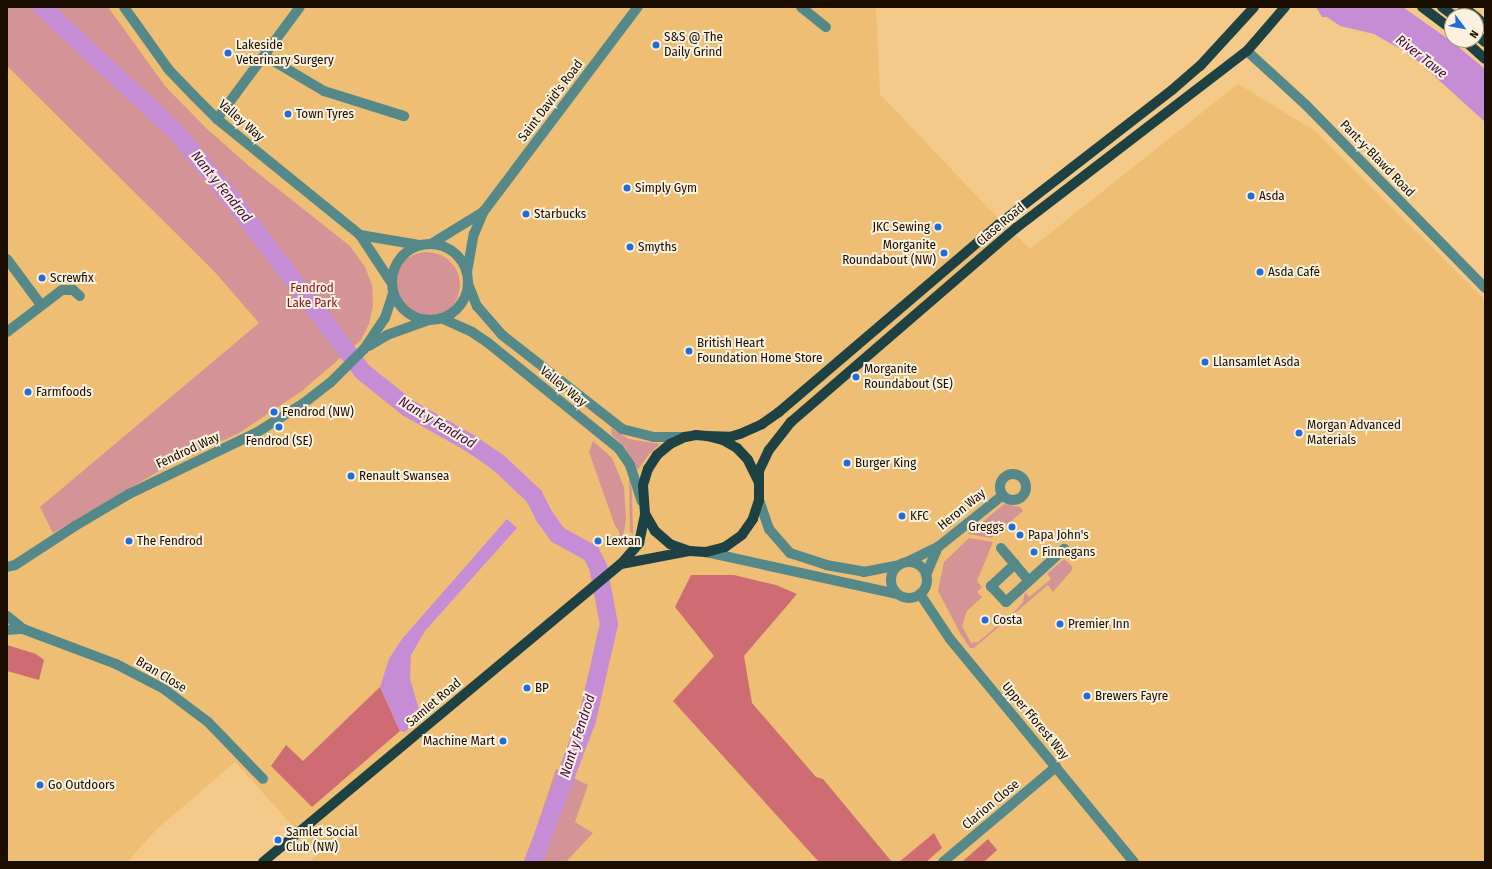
<!DOCTYPE html>
<html>
<head>
<meta charset="utf-8">
<style>
	body { margin:0 }
	#map { position:relative; width:1492px; height:869px; overflow:hidden; background:#f5ca88; font-family:"Fira Sans Condensed",sans-serif }
	div>[style] { position:absolute }
	.built>* { inset:0; background:#edbe74 }
	.green>* { inset:0; background:#d49495 }
	.round { border-radius:50% }
	.forest>* { inset:0; background:#cd6d71 }
	.water>* { inset:0; background:#c68dd7 }
	.river>* { height:18px; margin:-9px; padding:0 9px; transform-origin:9px; border-radius:9px; background:#c68dd7 }
	.minor>* { height:10px; margin:-5px; padding:0 5px; transform-origin:5px; border-radius:5px; background:#558889 }
	.minor>.ring { margin:-5px; padding:0; box-sizing:content-box; background:none; border:10px solid #558889; border-radius:50% }
	.tertiary>* { height:10px; margin:-5px; padding:0 5px; transform-origin:5px; border-radius:5px; background:#558889 }
	.tertiary>.ring { margin:-5px; padding:0; box-sizing:content-box; background:none; border:10px solid #558889; border-radius:50% }
	.primary>* { height:10px; margin:-5px; padding:0 5px; transform-origin:5px; border-radius:5px; background:#1e4243 }
	.dots>* { width:11px; height:11px; translate:-50% -50%; box-sizing:border-box; border:2px solid #fdf0dd; border-radius:50% }
	span { translate:-50% -50%; white-space:nowrap; text-align:center; line-height:1.15; -webkit-text-stroke:4px #fdf0dd; paint-order:stroke }
	.poi-label { font-size:13px; color:#1b0f00 }
	.left { translate:0 -50%; text-align:left }
	.right { translate:-100% -50%; text-align:right }
	.street-label { font-size:13px; color:#1b0f00 }
	.park-label { font-size:13px; color:#901a2e }
	.water-label { font-size:14px; color:#420c50; font-style:italic }
	.frame { position:absolute; inset:0; border:8px solid #1b0f00; pointer-events:none }
	.north { position:absolute; left:1444px; top:8px; width:40px; height:40px; box-sizing:border-box; background:#fdf0dd; border:1px solid #a39685; border-radius:50%; rotate:122deg; font-size:11px; font-weight:700; line-height:16px; text-align:center; color:#1b0f00 }
	.north::after { content:''; display:block; margin:auto; width:14px; height:18px; background:#206dd8; clip-path:polygon(50% 0,100% 100%,50% 72%,0 100%) }
</style>
</head>
<body>
<div id="map">
	<div class="built">
		<div style="clip-path:polygon(7px 7px,876px 7px,880px 94px,987px 207px,1030px 249px,1238px 84px,1315px 131px,1485px 300px,1485px 862px,309px 862px,318px 854px,235px 762px,157px 829px,127px 862px,7px 862px)"></div>
	</div>
	<div class="green">
		<div style="clip-path:polygon(7px 7px,108px 7px,165px 86px,206px 128px,249px 166px,350px 246px,365px 267px,372px 285px,373px 305px,369px 324px,361px 340px,302px 391px,239px 433px,168px 466px,53px 533px,40px 507px,259px 323px,213px 270px,7px 66px)"></div>
		<div class="round" style="left:394px;top:252px;width:66px;height:66px"></div>
		<div style="clip-path:polygon(611px 428px,629px 439px,660px 444px,649px 454px,638px 470px,624px 446px,612px 435px)"></div>
		<div style="clip-path:polygon(593px 441px,612px 458px,624px 487px,626px 520px,621px 546px,619px 531px,615px 526px,589px 452px)"></div>
		<div style="clip-path:polygon(629px 478px,632px 490px,633px 534px,630px 532px)"></div>
		<div style="clip-path:polygon(1004px 504px,1020px 507px,1023px 511px,991px 538px,968px 534px)"></div>
		<div style="clip-path:polygon(969px 538px,993px 542px,977px 581px,982px 587px,977px 592px,982px 597px,967px 611px,962px 626px,971px 643px,978px 642px,1016px 610px,1023px 602px,1025px 592px,1029px 597px,1051px 579px,1047px 574px,1064px 559px,1072px 566px,1072px 570px,1053px 592px,1048px 585px,974px 648px,970px 648px,960px 633px,938px 591px,944px 562px)"></div>
		<div style="clip-path:polygon(556px 769px,588px 785px,575px 822px,593px 833px,566px 862px,525px 862px)"></div>
	</div>
	<div class="forest">
		<div style="clip-path:polygon(691px 575px,734px 575px,776px 585px,797px 594px,744px 656px,752px 703px,816px 777px,823px 779px,892px 862px,819px 862px,673px 701px,714px 656px,675px 607px)"></div>
		<div style="clip-path:polygon(7px 645px,36px 654px,44px 660px,39px 680px,7px 671px)"></div>
		<div style="clip-path:polygon(380px 687px,400px 731px,312px 807px,271px 766px,286px 745px,303px 761px)"></div>
		<div style="clip-path:polygon(934px 833px,942px 848px,926px 862px,899px 862px)"></div>
		<div style="clip-path:polygon(988px 839px,997px 850px,984px 862px,962px 862px)"></div>
	</div>
	<div class="water">
		<div style="clip-path:polygon(1316px 7px,1403px 7px,1455px 44px,1485px 69px,1485px 122px,1411px 55px,1374px 34px,1340px 26px,1327px 17px,1322px 17px)"></div>
		<div style="clip-path:polygon(507px 519px,517px 528px,425px 631px,411px 655px,410px 679px,421px 716px,419px 719px,411px 718px,412px 725px,405px 732px,400px 731px,380px 687px,389px 659px,402px 639px)"></div>
	</div>
	<div class="river">
		<div style="left:42px;top:7px;width:183px;rotate:43deg"></div>
		<div style="left:176px;top:132px;width:92px;rotate:50.3deg"></div>
		<div style="left:235px;top:203px;width:212px;rotate:52.9deg"></div>
		<div style="left:363px;top:372px;width:58px;rotate:38.7deg"></div>
		<div style="left:408px;top:408px;width:75px;rotate:29.6deg"></div>
		<div style="left:473px;top:445px;width:33px;rotate:35deg"></div>
		<div style="left:500px;top:464px;width:47px;rotate:43.3deg"></div>
		<div style="left:534px;top:496px;width:22px;rotate:63deg"></div>
		<div style="left:544px;top:516px;width:24px;rotate:54deg"></div>
		<div style="left:558px;top:535px;width:38px;rotate:29deg"></div>
		<div style="left:591px;top:553px;width:16px;rotate:63deg"></div>
		<div style="left:598px;top:567px;width:58px;rotate:79.1deg"></div>
		<div style="left:609px;top:624px;width:98px;rotate:102.9deg"></div>
		<div style="left:587px;top:720px;width:152px;rotate:110.8deg"></div>
	</div>
	<div class="minor">
		<div style="left:801px;top:7px;width:32px;rotate:39deg"></div>
		<div style="left:1247px;top:51px;width:80px;rotate:42.5deg"></div>
		<div style="left:1306px;top:105px;width:256px;rotate:45.6deg"></div>
		<div style="left:265px;top:56px;width:69px;rotate:30.7deg"></div>
		<div style="left:324px;top:91px;width:84px;rotate:17.4deg"></div>
		<div style="left:217px;top:119px;width:139px;rotate:-53.5deg"></div>
		<div style="left:431px;top:244px;width:61px;rotate:-31.6deg"></div>
		<div style="left:7px;top:259px;width:57px;rotate:53.5deg"></div>
		<div style="left:467px;top:272px;width:39px;rotate:-80deg"></div>
		<div style="left:474px;top:234px;width:25px;rotate:-67deg"></div>
		<div style="left:484px;top:211px;width:256px;rotate:-53deg"></div>
		<div style="left:7px;top:332px;width:69px;rotate:-37.4deg"></div>
		<div style="left:62px;top:290px;width:11px"></div>
		<div style="left:73px;top:290px;width:9px;rotate:41deg"></div>
		<div class="ring" style="left:1000px;top:474px;width:16px;height:16px"></div>
		<div style="left:759px;top:500px;width:31px;rotate:71deg"></div>
		<div style="left:769px;top:529px;width:32px;rotate:49deg"></div>
		<div style="left:790px;top:553px;width:38px;rotate:18deg"></div>
		<div style="left:826px;top:565px;width:39px;rotate:10deg"></div>
		<div style="left:864px;top:572px;width:33px;rotate:-11deg"></div>
		<div style="left:1001px;top:548px;width:43px;rotate:49.7deg"></div>
		<div style="left:706px;top:552px;width:196px;rotate:12.4deg"></div>
		<div class="ring" style="left:891px;top:562px;width:26px;height:26px"></div>
		<div style="left:907px;top:562px;width:34px;rotate:-26deg"></div>
		<div style="left:938px;top:547px;width:83px;rotate:-38.7deg"></div>
		<div style="left:1015px;top:564px;width:33px;rotate:137deg"></div>
		<div style="left:991px;top:586px;width:22px;rotate:47deg"></div>
		<div style="left:1006px;top:602px;width:79px;rotate:-42.4deg"></div>
		<div style="left:926px;top:575px;width:30px;rotate:-67deg"></div>
		<div style="left:920px;top:594px;width:54px;rotate:56.3deg"></div>
		<div style="left:950px;top:639px;width:289px;rotate:50.5deg"></div>
		<div style="left:7px;top:616px;width:21px;rotate:39deg"></div>
		<div style="left:23px;top:629px;width:99px;rotate:20.6deg"></div>
		<div style="left:116px;top:664px;width:54px;rotate:27.5deg"></div>
		<div style="left:164px;top:689px;width:55px;rotate:36.9deg"></div>
		<div style="left:208px;top:722px;width:79px;rotate:46deg"></div>
		<div style="left:7px;top:630px;width:16px;rotate:-4deg"></div>
		<div style="left:943px;top:862px;width:148px;rotate:-40.1deg"></div>
	</div>
	<div class="tertiary">
		<div style="left:124px;top:7px;width:77px;rotate:54.5deg"></div>
		<div style="left:169px;top:70px;width:35px;rotate:46deg"></div>
		<div style="left:193px;top:95px;width:34px;rotate:45deg"></div>
		<div style="left:217px;top:119px;width:184px;rotate:39deg"></div>
		<div style="left:360px;top:235px;width:56px;rotate:56.6deg"></div>
		<div style="left:360px;top:235px;width:60px;rotate:9.6deg"></div>
		<div class="ring" style="left:392px;top:244px;width:66px;height:66px"></div>
		<div style="left:468px;top:284px;width:24px;rotate:68deg"></div>
		<div style="left:477px;top:306px;width:37px;rotate:49deg"></div>
		<div style="left:501px;top:334px;width:154px;rotate:38.1deg"></div>
		<div style="left:622px;top:429px;width:32px;rotate:14deg"></div>
		<div style="left:653px;top:437px;width:32px"></div>
		<div style="left:441px;top:318px;width:34px;rotate:24deg"></div>
		<div style="left:472px;top:332px;width:18px;rotate:34deg"></div>
		<div style="left:487px;top:342px;width:170px;rotate:39deg"></div>
		<div style="left:619px;top:449px;width:19px;rotate:55deg"></div>
		<div style="left:630px;top:465px;width:38px;rotate:72deg"></div>
		<div style="left:369px;top:346px;width:21px;rotate:-31deg"></div>
		<div style="left:387px;top:335px;width:45px;rotate:-19.7deg"></div>
		<div style="left:7px;top:567px;width:8px;rotate:-14deg"></div>
		<div style="left:15px;top:565px;width:72px;rotate:-33deg"></div>
		<div style="left:75px;top:526px;width:63px;rotate:-30.7deg"></div>
		<div style="left:129px;top:494px;width:141px;rotate:-25.7deg"></div>
		<div style="left:256px;top:433px;width:57px;rotate:-32deg"></div>
		<div style="left:304px;top:403px;width:33px;rotate:-38deg"></div>
		<div style="left:330px;top:383px;width:48px;rotate:-45deg"></div>
		<div style="left:364px;top:349px;width:37px;rotate:-56deg"></div>
		<div style="left:385px;top:318px;width:25px;rotate:-72deg"></div>
	</div>
	<div class="primary">
		<div style="left:1422px;top:7px;width:38px;rotate:37deg"></div>
		<div style="left:1442px;top:7px;width:15px;rotate:37deg"></div>
		<div style="left:1463px;top:7px;width:15px;rotate:37deg"></div>
		<div style="left:1476px;top:17px;width:12px;rotate:42deg"></div>
		<div style="left:1476px;top:34px;width:12px;rotate:42deg"></div>
		<div style="left:1464px;top:40px;width:28px;rotate:42deg"></div>
		<div style="left:707px;top:436px;width:16px;rotate:14deg"></div>
		<div style="left:723px;top:440px;width:16px;rotate:30deg"></div>
		<div style="left:737px;top:448px;width:16px;rotate:47deg"></div>
		<div style="left:748px;top:460px;width:25px;rotate:64deg"></div>
		<div style="left:759px;top:483px;width:17px;rotate:90deg"></div>
		<div style="left:759px;top:500px;width:20px;rotate:108deg"></div>
		<div style="left:753px;top:519px;width:19px;rotate:125deg"></div>
		<div style="left:742px;top:535px;width:21px;rotate:145deg"></div>
		<div style="left:725px;top:547px;width:20px;rotate:165deg"></div>
		<div style="left:706px;top:552px;width:17px;rotate:-177deg"></div>
		<div style="left:689px;top:551px;width:20px;rotate:-160deg"></div>
		<div style="left:670px;top:544px;width:20px;rotate:-139deg"></div>
		<div style="left:655px;top:531px;width:20px;rotate:-120deg"></div>
		<div style="left:645px;top:514px;width:29px;rotate:-94deg"></div>
		<div style="left:643px;top:485px;width:17px;rotate:-73deg"></div>
		<div style="left:648px;top:469px;width:17px;rotate:-57deg"></div>
		<div style="left:657px;top:455px;width:17px;rotate:-40deg"></div>
		<div style="left:670px;top:444px;width:17px;rotate:-25deg"></div>
		<div style="left:685px;top:437px;width:11px;rotate:-10deg"></div>
		<div style="left:696px;top:435px;width:11px;rotate:5deg"></div>
		<div style="left:707px;top:436px;width:23px;rotate:2deg"></div>
		<div style="left:730px;top:437px;width:10px;rotate:-17deg"></div>
		<div style="left:740px;top:434px;width:24px;rotate:-24deg"></div>
		<div style="left:762px;top:424px;width:21px;rotate:-35deg"></div>
		<div style="left:779px;top:412px;width:288px;rotate:-40.5deg"></div>
		<div style="left:998px;top:225px;width:220px;rotate:-37.8deg"></div>
		<div style="left:1172px;top:90px;width:37px;rotate:-41deg"></div>
		<div style="left:1200px;top:66px;width:80px;rotate:-47.5deg"></div>
		<div style="left:759px;top:481px;width:10px;rotate:-90deg"></div>
		<div style="left:759px;top:471px;width:23px;rotate:-65deg"></div>
		<div style="left:769px;top:450px;width:36px;rotate:-52deg"></div>
		<div style="left:791px;top:422px;width:297px;rotate:-40.8deg"></div>
		<div style="left:1016px;top:228px;width:291px;rotate:-37.5deg"></div>
		<div style="left:1247px;top:51px;width:58px;rotate:-49.2deg"></div>
		<div style="left:621px;top:564px;width:69px;rotate:-10.8deg"></div>
		<div style="left:263px;top:862px;width:466px;rotate:-39.8deg"></div>
		<div style="left:621px;top:564px;width:28px;rotate:-49deg"></div>
		<div style="left:639px;top:543px;width:30px;rotate:-78deg"></div>
	</div>
	<div class="dots">
		<div style="left:656px;top:45px;background:#206dd8"></div>
		<div style="left:228px;top:53px;background:#206dd8"></div>
		<div style="left:288px;top:114px;background:#206dd8"></div>
		<div style="left:627px;top:188px;background:#206dd8"></div>
		<div style="left:1251px;top:196px;background:#206dd8"></div>
		<div style="left:526px;top:214px;background:#206dd8"></div>
		<div style="left:938px;top:227px;background:#206dd8"></div>
		<div style="left:630px;top:247px;background:#206dd8"></div>
		<div style="left:944px;top:253px;background:#206dd8"></div>
		<div style="left:1260px;top:272px;background:#206dd8"></div>
		<div style="left:42px;top:278px;background:#206dd8"></div>
		<div style="left:689px;top:351px;background:#206dd8"></div>
		<div style="left:1205px;top:362px;background:#206dd8"></div>
		<div style="left:856px;top:377px;background:#206dd8"></div>
		<div style="left:28px;top:392px;background:#206dd8"></div>
		<div style="left:274px;top:412px;background:#206dd8"></div>
		<div style="left:279px;top:427px;background:#206dd8"></div>
		<div style="left:1299px;top:433px;background:#206dd8"></div>
		<div style="left:847px;top:463px;background:#206dd8"></div>
		<div style="left:351px;top:476px;background:#206dd8"></div>
		<div style="left:902px;top:516px;background:#206dd8"></div>
		<div style="left:1012px;top:527px;background:#206dd8"></div>
		<div style="left:1020px;top:535px;background:#206dd8"></div>
		<div style="left:129px;top:541px;background:#206dd8"></div>
		<div style="left:598px;top:541px;background:#206dd8"></div>
		<div style="left:1034px;top:552px;background:#206dd8"></div>
		<div style="left:985px;top:620px;background:#206dd8"></div>
		<div style="left:1060px;top:624px;background:#206dd8"></div>
		<div style="left:527px;top:688px;background:#206dd8"></div>
		<div style="left:1087px;top:696px;background:#206dd8"></div>
		<div style="left:503px;top:741px;background:#206dd8"></div>
		<div style="left:40px;top:785px;background:#206dd8"></div>
		<div style="left:278px;top:840px;background:#206dd8"></div>
	</div>
	<div class="poi-label">
		<span class="left" style="left:664px;top:45px">S&amp;S @ The<br>Daily Grind</span>
		<span class="left" style="left:236px;top:53px">Lakeside<br>Veterinary Surgery</span>
		<span class="left" style="left:296px;top:114px">Town Tyres</span>
		<span class="left" style="left:635px;top:188px">Simply Gym</span>
		<span class="left" style="left:1259px;top:196px">Asda</span>
		<span class="left" style="left:534px;top:214px">Starbucks</span>
		<span class="right" style="left:930px;top:227px">JKC Sewing</span>
		<span class="right" style="left:936px;top:253px">Morganite<br>Roundabout (NW)</span>
		<span class="left" style="left:638px;top:247px">Smyths</span>
		<span class="left" style="left:1268px;top:272px">Asda Café</span>
		<span class="left" style="left:50px;top:278px">Screwfix</span>
		<span class="left" style="left:697px;top:351px">British Heart<br>Foundation Home Store</span>
		<span class="left" style="left:1213px;top:362px">Llansamlet Asda</span>
		<span class="left" style="left:864px;top:377px">Morganite<br>Roundabout (SE)</span>
		<span class="left" style="left:36px;top:392px">Farmfoods</span>
		<span class="left" style="left:282px;top:412px">Fendrod (NW)</span>
		<span class="left" style="left:1307px;top:433px">Morgan Advanced<br>Materials</span>
		<span style="left:279px;top:441px">Fendrod (SE)</span>
		<span class="left" style="left:855px;top:463px">Burger King</span>
		<span class="left" style="left:359px;top:476px">Renault Swansea</span>
		<span class="left" style="left:910px;top:516px">KFC</span>
		<span class="right" style="left:1004px;top:527px">Greggs</span>
		<span class="left" style="left:1028px;top:535px">Papa John's</span>
		<span class="left" style="left:137px;top:541px">The Fendrod</span>
		<span class="left" style="left:606px;top:541px">Lextan</span>
		<span class="left" style="left:1042px;top:552px">Finnegans</span>
		<span class="left" style="left:993px;top:620px">Costa</span>
		<span class="left" style="left:1068px;top:624px">Premier Inn</span>
		<span class="left" style="left:535px;top:688px">BP</span>
		<span class="left" style="left:1095px;top:696px">Brewers Fayre</span>
		<span class="right" style="left:495px;top:741px">Machine Mart</span>
		<span class="left" style="left:48px;top:785px">Go Outdoors</span>
		<span class="left" style="left:286px;top:840px">Samlet Social<br>Club (NW)</span>
	</div>
	<div class="street-label">
		<span style="left:551px;top:101px;rotate:-53deg">Saint David's Road</span>
		<span style="left:241px;top:121px;rotate:41deg">Valley Way</span>
		<span style="left:1377px;top:159px;rotate:46deg">Pant-y-Blawd Road</span>
		<span style="left:1001px;top:225px;rotate:-40deg">Clase Road</span>
		<span style="left:563px;top:387px;rotate:39deg">Valley Way</span>
		<span style="left:188px;top:451px;rotate:-25deg">Fendrod Way</span>
		<span style="left:962px;top:510px;rotate:-39deg">Heron Way</span>
		<span style="left:161px;top:675px;rotate:31deg">Bran Close</span>
		<span style="left:434px;top:703px;rotate:-40deg">Samlet Road</span>
		<span style="left:1035px;top:721px;rotate:50deg">Upper Fforest Way</span>
		<span style="left:991px;top:805px;rotate:-40deg">Clarion Close</span>
	</div>
	<div class="park-label">
		<span style="left:312px;top:296px">Fendrod<br>Lake Park</span>
	</div>
	<div class="water-label">
		<span style="left:1421px;top:57px;rotate:38deg">River Tawe</span>
		<span style="left:221px;top:187px;rotate:51deg">Nant y Fendrod</span>
		<span style="left:437px;top:423px;rotate:31deg">Nant y Fendrod</span>
		<span style="left:578px;top:736px;rotate:-72deg">Nant y Fendrod</span>
	</div>
	<div class="frame"></div>
	<div class="north">N</div>
</div>
</body>
</html>
